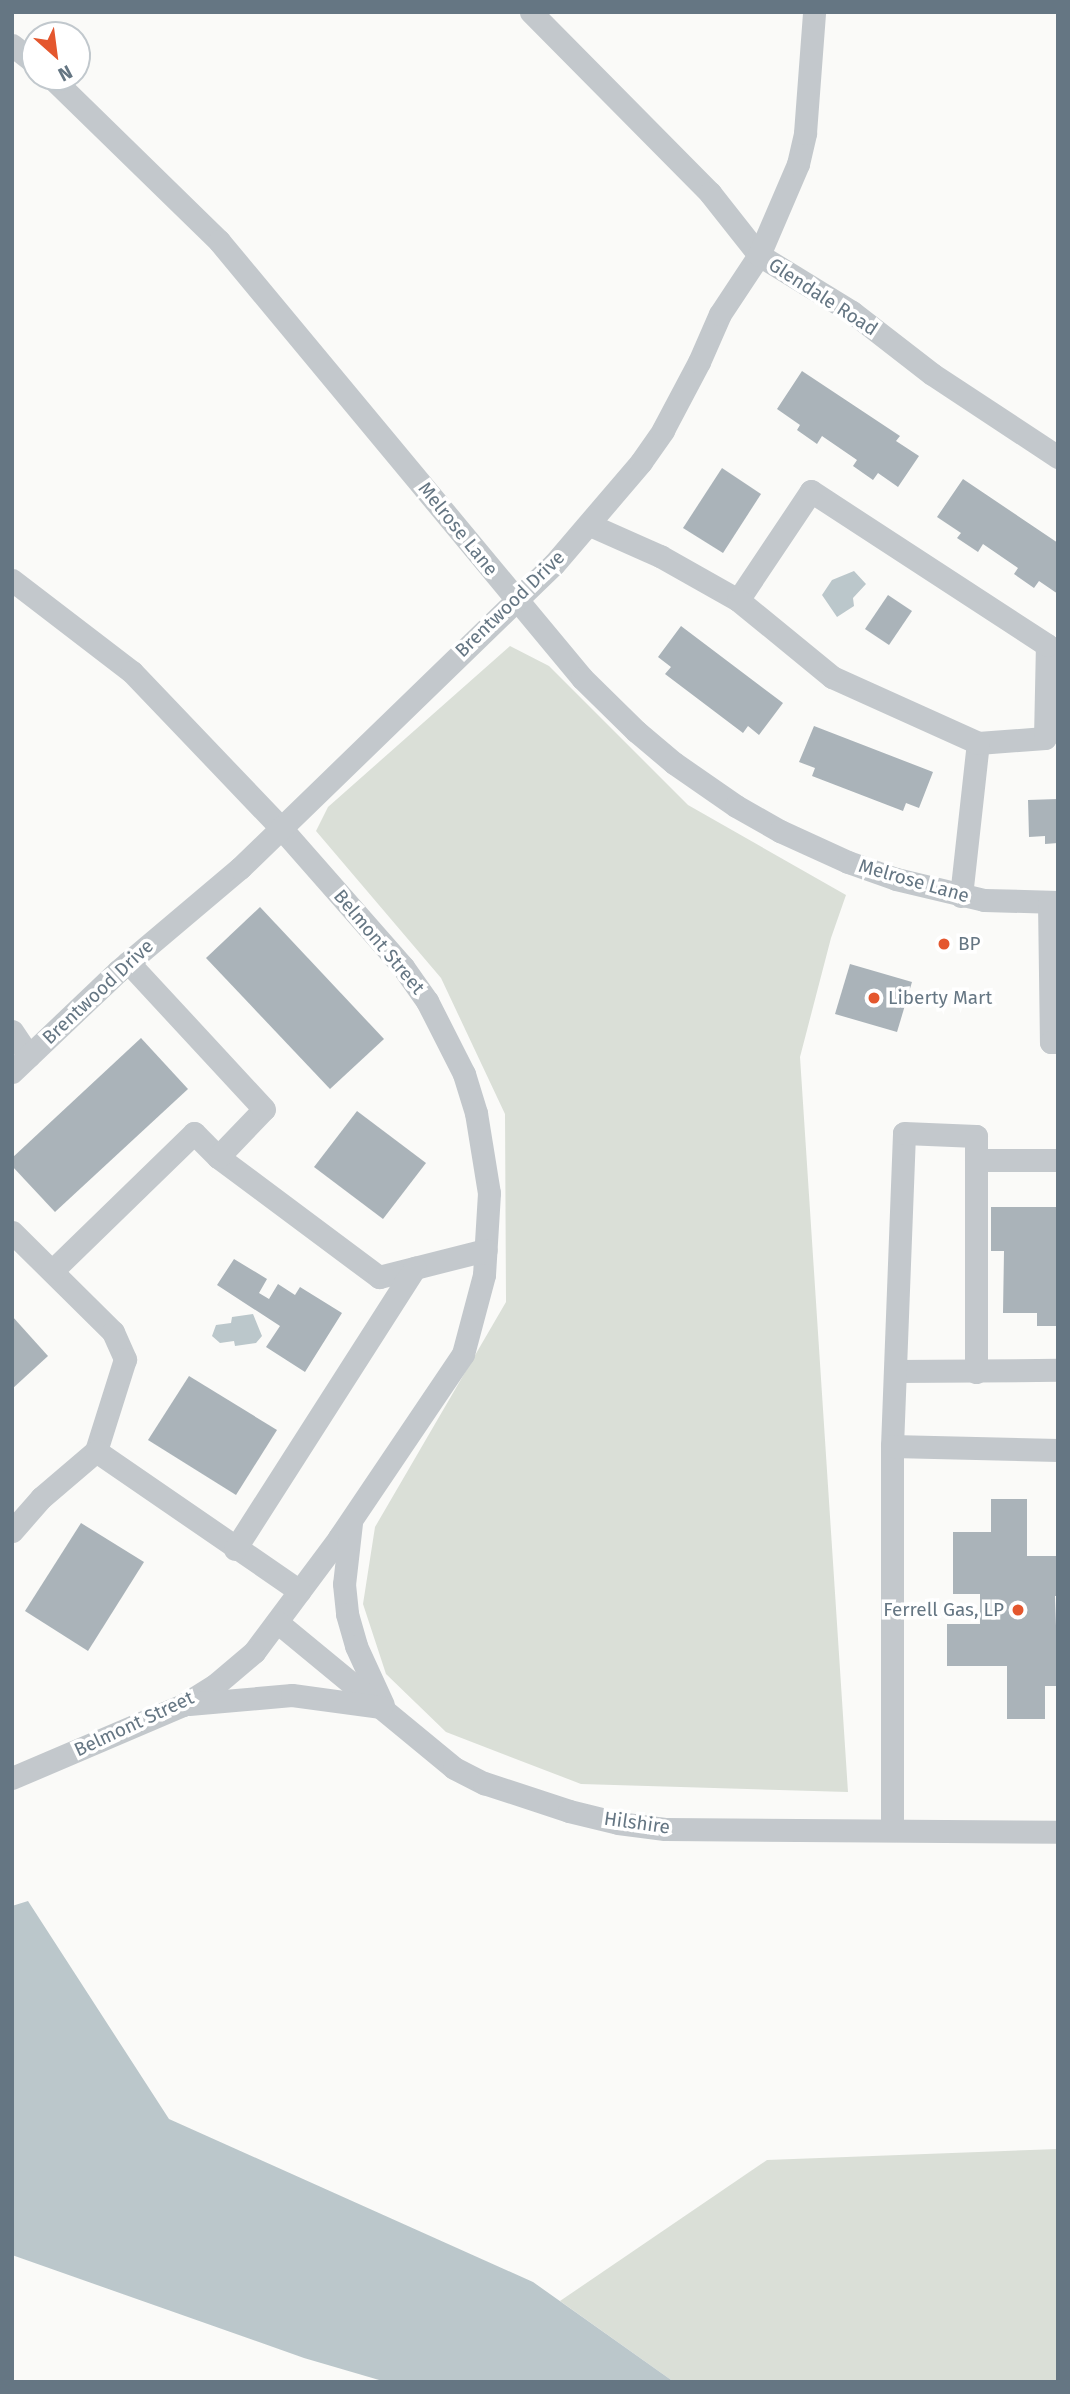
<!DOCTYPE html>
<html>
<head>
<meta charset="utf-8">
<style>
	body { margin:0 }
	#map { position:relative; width:1070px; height:2394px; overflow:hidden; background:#fafaf8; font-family:"Fira Sans",sans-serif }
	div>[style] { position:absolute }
	.green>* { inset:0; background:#dadfd7 }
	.water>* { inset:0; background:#bbc7cb }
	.building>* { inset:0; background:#aab3b9 }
	.minor>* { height:23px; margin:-11.5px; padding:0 11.5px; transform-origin:11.5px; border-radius:11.5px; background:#c3c8cc }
	.dots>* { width:19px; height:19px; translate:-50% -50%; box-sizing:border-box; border:4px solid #fff; border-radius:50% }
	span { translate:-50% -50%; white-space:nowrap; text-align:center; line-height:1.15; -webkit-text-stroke:7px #fff; paint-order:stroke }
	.street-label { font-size:19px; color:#657683 }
	.poi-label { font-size:19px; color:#657683 }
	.left { translate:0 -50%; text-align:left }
	.right { translate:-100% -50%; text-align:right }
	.frame { position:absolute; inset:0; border:14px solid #657683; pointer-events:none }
	.north { position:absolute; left:21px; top:21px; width:70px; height:70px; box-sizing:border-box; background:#fff; border:2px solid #c1c8cd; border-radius:50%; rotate:152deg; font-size:19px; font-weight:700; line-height:28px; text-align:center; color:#657683 }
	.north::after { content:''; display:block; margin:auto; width:24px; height:32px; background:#e4572e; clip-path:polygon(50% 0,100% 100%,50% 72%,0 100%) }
</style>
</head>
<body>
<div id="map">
	<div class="green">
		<div style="clip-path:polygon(510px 646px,549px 666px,688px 805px,846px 895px,831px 938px,800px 1057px,848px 1792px,581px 1784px,446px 1732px,386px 1674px,363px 1604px,375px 1527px,506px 1302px,505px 1114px,441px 978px,316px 831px,328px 807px)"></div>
		<div style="clip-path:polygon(1058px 2149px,1058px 2382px,674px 2382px,560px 2301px,767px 2160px)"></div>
	</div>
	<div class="water">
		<div style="clip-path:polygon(854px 571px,866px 584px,853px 598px,854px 606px,837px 617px,822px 595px,832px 580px)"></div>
		<div style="clip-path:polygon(253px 1314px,262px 1336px,256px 1343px,235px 1346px,234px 1341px,220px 1343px,212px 1336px,216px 1325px,231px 1323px,232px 1317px)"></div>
		<div style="clip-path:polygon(28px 1901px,169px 2119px,533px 2282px,674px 2382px,386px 2382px,304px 2358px,12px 2255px,12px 1906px)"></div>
	</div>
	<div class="building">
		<div style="clip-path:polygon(802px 371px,900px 436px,896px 441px,919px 456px,898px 487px,878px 473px,873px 480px,853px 466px,857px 460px,822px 436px,817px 444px,797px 430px,800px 425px,777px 409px)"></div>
		<div style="clip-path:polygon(722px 468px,761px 494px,723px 553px,683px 528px)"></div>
		<div style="clip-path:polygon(963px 479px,1058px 543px,1058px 594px,1039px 581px,1034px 588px,1014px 574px,1018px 568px,983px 544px,978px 552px,957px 538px,961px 533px,937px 517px)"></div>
		<div style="clip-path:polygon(888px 595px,912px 611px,889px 645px,865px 629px)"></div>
		<div style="clip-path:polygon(681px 626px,783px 703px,759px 735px,748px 726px,743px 733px,665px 674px,671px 667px,658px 657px)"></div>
		<div style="clip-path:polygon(814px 726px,933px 772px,919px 808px,906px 803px,903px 811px,812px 776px,815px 768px,799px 762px)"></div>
		<div style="clip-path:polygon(1058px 799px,1058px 843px,1045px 844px,1045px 836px,1029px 837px,1028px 800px)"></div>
		<div style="clip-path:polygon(260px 907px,384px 1039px,330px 1089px,206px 958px)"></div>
		<div style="clip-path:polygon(850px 964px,912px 982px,897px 1032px,835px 1014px)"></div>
		<div style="clip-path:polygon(141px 1038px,188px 1089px,55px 1212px,12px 1166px,12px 1158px)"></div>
		<div style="clip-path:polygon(357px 1111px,426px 1163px,383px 1219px,314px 1167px)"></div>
		<div style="clip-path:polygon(991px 1207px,1058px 1207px,1058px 1326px,1037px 1326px,1037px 1313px,1003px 1313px,1004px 1251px,991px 1251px)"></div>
		<div style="clip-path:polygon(234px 1259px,267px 1279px,259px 1293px,269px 1299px,278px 1284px,295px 1295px,300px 1287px,342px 1313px,305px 1372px,266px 1347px,280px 1326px,217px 1285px)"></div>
		<div style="clip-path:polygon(12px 1316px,48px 1356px,12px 1389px)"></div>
		<div style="clip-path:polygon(189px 1376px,277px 1430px,236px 1495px,148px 1440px)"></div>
		<div style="clip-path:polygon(991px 1499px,1027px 1499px,1027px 1556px,1058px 1556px,1058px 1596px,1055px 1596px,1058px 1686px,1045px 1686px,1045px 1719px,1007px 1719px,1007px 1666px,947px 1666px,947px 1624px,980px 1624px,980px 1594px,953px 1594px,953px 1532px,991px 1532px)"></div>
		<div style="clip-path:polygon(81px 1523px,144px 1562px,88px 1651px,25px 1611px)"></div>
	</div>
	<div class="minor">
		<div style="left:531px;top:12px;width:255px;rotate:45.3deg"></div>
		<div style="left:710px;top:193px;width:79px;rotate:51.7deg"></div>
		<div style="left:759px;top:255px;width:109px;rotate:31.5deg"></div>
		<div style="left:852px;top:312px;width:101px;rotate:37.8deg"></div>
		<div style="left:932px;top:374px;width:151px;rotate:33.4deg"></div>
		<div style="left:12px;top:45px;width:29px;rotate:38deg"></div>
		<div style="left:51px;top:77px;width:235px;rotate:44.3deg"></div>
		<div style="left:219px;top:241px;width:568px;rotate:50.28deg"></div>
		<div style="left:582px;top:678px;width:76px;rotate:44.5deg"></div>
		<div style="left:636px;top:731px;width:50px;rotate:40.1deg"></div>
		<div style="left:674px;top:763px;width:75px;rotate:34.7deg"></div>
		<div style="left:736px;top:806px;width:51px;rotate:29.6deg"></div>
		<div style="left:780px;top:831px;width:75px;rotate:24.5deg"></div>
		<div style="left:848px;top:862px;width:51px;rotate:19.5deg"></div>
		<div style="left:896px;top:879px;width:90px;rotate:13.4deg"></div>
		<div style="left:984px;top:900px;width:74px;rotate:1.5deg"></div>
		<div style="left:590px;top:525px;width:77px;rotate:23.9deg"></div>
		<div style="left:660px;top:556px;width:90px;rotate:29.4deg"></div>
		<div style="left:12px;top:580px;width:151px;rotate:37.5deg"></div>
		<div style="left:132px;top:672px;width:216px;rotate:46.3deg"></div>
		<div style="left:281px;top:828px;width:185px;rotate:48.7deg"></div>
		<div style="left:403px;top:967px;width:42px;rotate:54.8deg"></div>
		<div style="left:427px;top:1001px;width:82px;rotate:63.1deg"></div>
		<div style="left:464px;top:1074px;width:41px;rotate:72.9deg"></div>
		<div style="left:476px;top:1113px;width:81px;rotate:80.8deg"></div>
		<div style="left:489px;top:1193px;width:82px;rotate:93.5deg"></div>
		<div style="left:484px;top:1275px;width:82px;rotate:104.9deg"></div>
		<div style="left:463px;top:1354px;width:222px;rotate:124deg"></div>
		<div style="left:339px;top:1538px;width:142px;rotate:126.7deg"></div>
		<div style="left:254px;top:1652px;width:51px;rotate:139.8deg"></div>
		<div style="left:215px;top:1685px;width:38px;rotate:148deg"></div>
		<div style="left:183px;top:1705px;width:186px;rotate:156.9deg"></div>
		<div style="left:961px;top:896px;width:154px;rotate:-83.7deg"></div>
		<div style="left:978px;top:743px;width:67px;rotate:-4.3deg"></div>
		<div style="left:1045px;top:738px;width:93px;rotate:-88.8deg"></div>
		<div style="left:1047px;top:645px;width:282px;rotate:-146.9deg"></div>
		<div style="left:811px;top:491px;width:131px;rotate:123.8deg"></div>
		<div style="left:738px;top:600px;width:122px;rotate:39.3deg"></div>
		<div style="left:832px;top:677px;width:160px;rotate:24.3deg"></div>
		<div style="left:1049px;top:902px;width:140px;rotate:89.2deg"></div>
		<div style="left:1051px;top:1042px;width:7px"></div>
		<div style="left:12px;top:1031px;width:30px;rotate:56deg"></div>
		<div style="left:12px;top:1072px;width:146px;rotate:-43.6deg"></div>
		<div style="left:118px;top:971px;width:160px;rotate:-40.2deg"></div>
		<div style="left:240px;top:868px;width:437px;rotate:-44.1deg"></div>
		<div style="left:554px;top:564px;width:134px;rotate:-49.5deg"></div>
		<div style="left:641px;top:462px;width:39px;rotate:-55deg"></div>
		<div style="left:663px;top:430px;width:77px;rotate:-62.1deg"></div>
		<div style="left:699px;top:362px;width:52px;rotate:-66.4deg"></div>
		<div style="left:720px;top:314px;width:71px;rotate:-56.5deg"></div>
		<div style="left:759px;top:255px;width:99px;rotate:-66.8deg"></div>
		<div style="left:798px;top:164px;width:32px;rotate:-77deg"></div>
		<div style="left:805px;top:133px;width:121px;rotate:-85.7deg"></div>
		<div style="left:218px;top:1157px;width:201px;rotate:36.7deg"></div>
		<div style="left:379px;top:1277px;width:110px;rotate:-14.2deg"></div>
		<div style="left:976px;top:1160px;width:82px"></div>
		<div style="left:12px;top:1232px;width:142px;rotate:44.7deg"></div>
		<div style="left:113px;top:1332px;width:30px;rotate:66deg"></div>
		<div style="left:125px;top:1359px;width:96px;rotate:107.5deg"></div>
		<div style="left:96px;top:1451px;width:72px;rotate:139.5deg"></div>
		<div style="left:41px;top:1498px;width:44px;rotate:131.3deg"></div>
		<div style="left:52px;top:1271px;width:198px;rotate:-44.2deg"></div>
		<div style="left:194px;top:1133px;width:34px;rotate:45deg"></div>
		<div style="left:218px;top:1157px;width:66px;rotate:-46.2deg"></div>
		<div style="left:264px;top:1109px;width:200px;rotate:-132.8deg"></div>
		<div style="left:895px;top:1371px;width:163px;rotate:-0.4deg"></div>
		<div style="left:892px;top:1446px;width:313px;rotate:-87.8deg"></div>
		<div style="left:904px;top:1133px;width:72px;rotate:2.4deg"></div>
		<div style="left:976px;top:1136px;width:236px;rotate:90deg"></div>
		<div style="left:96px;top:1451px;width:247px;rotate:34.5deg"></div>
		<div style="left:351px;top:1523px;width:61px;rotate:96.5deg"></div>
		<div style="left:344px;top:1584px;width:30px;rotate:84deg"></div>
		<div style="left:347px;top:1614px;width:33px;rotate:74deg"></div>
		<div style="left:356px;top:1646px;width:65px;rotate:65.4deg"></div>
		<div style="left:235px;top:1549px;width:334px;rotate:-57.4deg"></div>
		<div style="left:277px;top:1622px;width:229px;rotate:39.5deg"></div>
		<div style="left:454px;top:1768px;width:34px;rotate:27deg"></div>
		<div style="left:484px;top:1783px;width:89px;rotate:18.2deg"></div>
		<div style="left:569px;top:1811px;width:50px;rotate:13.8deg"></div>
		<div style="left:618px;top:1823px;width:47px;rotate:7.3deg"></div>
		<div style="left:665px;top:1829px;width:393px;rotate:0.4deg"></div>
		<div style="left:189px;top:1704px;width:103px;rotate:-5deg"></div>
		<div style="left:292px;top:1695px;width:90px;rotate:7.7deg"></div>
		<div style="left:892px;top:1830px;width:384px;rotate:-90deg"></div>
		<div style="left:892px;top:1446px;width:166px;rotate:1.4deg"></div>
	</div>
	<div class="dots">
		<div style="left:944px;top:944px;background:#e4572e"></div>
		<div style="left:874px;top:998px;background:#e4572e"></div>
		<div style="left:1018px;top:1610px;background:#e4572e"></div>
	</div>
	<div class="street-label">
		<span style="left:823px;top:297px;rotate:33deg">Glendale Road</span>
		<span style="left:458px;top:529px;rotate:51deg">Melrose Lane</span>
		<span style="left:510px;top:604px;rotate:-44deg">Brentwood Drive</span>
		<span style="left:914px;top:881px;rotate:16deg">Melrose Lane</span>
		<span style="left:379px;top:942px;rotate:50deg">Belmont Street</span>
		<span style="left:98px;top:992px;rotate:-43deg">Brentwood Drive</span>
		<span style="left:134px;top:1724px;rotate:-25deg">Belmont Street</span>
		<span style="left:637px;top:1823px;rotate:8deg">Hilshire</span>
	</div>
	<div class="poi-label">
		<span class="left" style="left:958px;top:944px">BP</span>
		<span class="left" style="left:888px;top:998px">Liberty Mart</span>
		<span class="right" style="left:1004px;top:1610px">Ferrell Gas, LP</span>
	</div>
	<div class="frame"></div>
	<div class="north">N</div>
</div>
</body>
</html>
